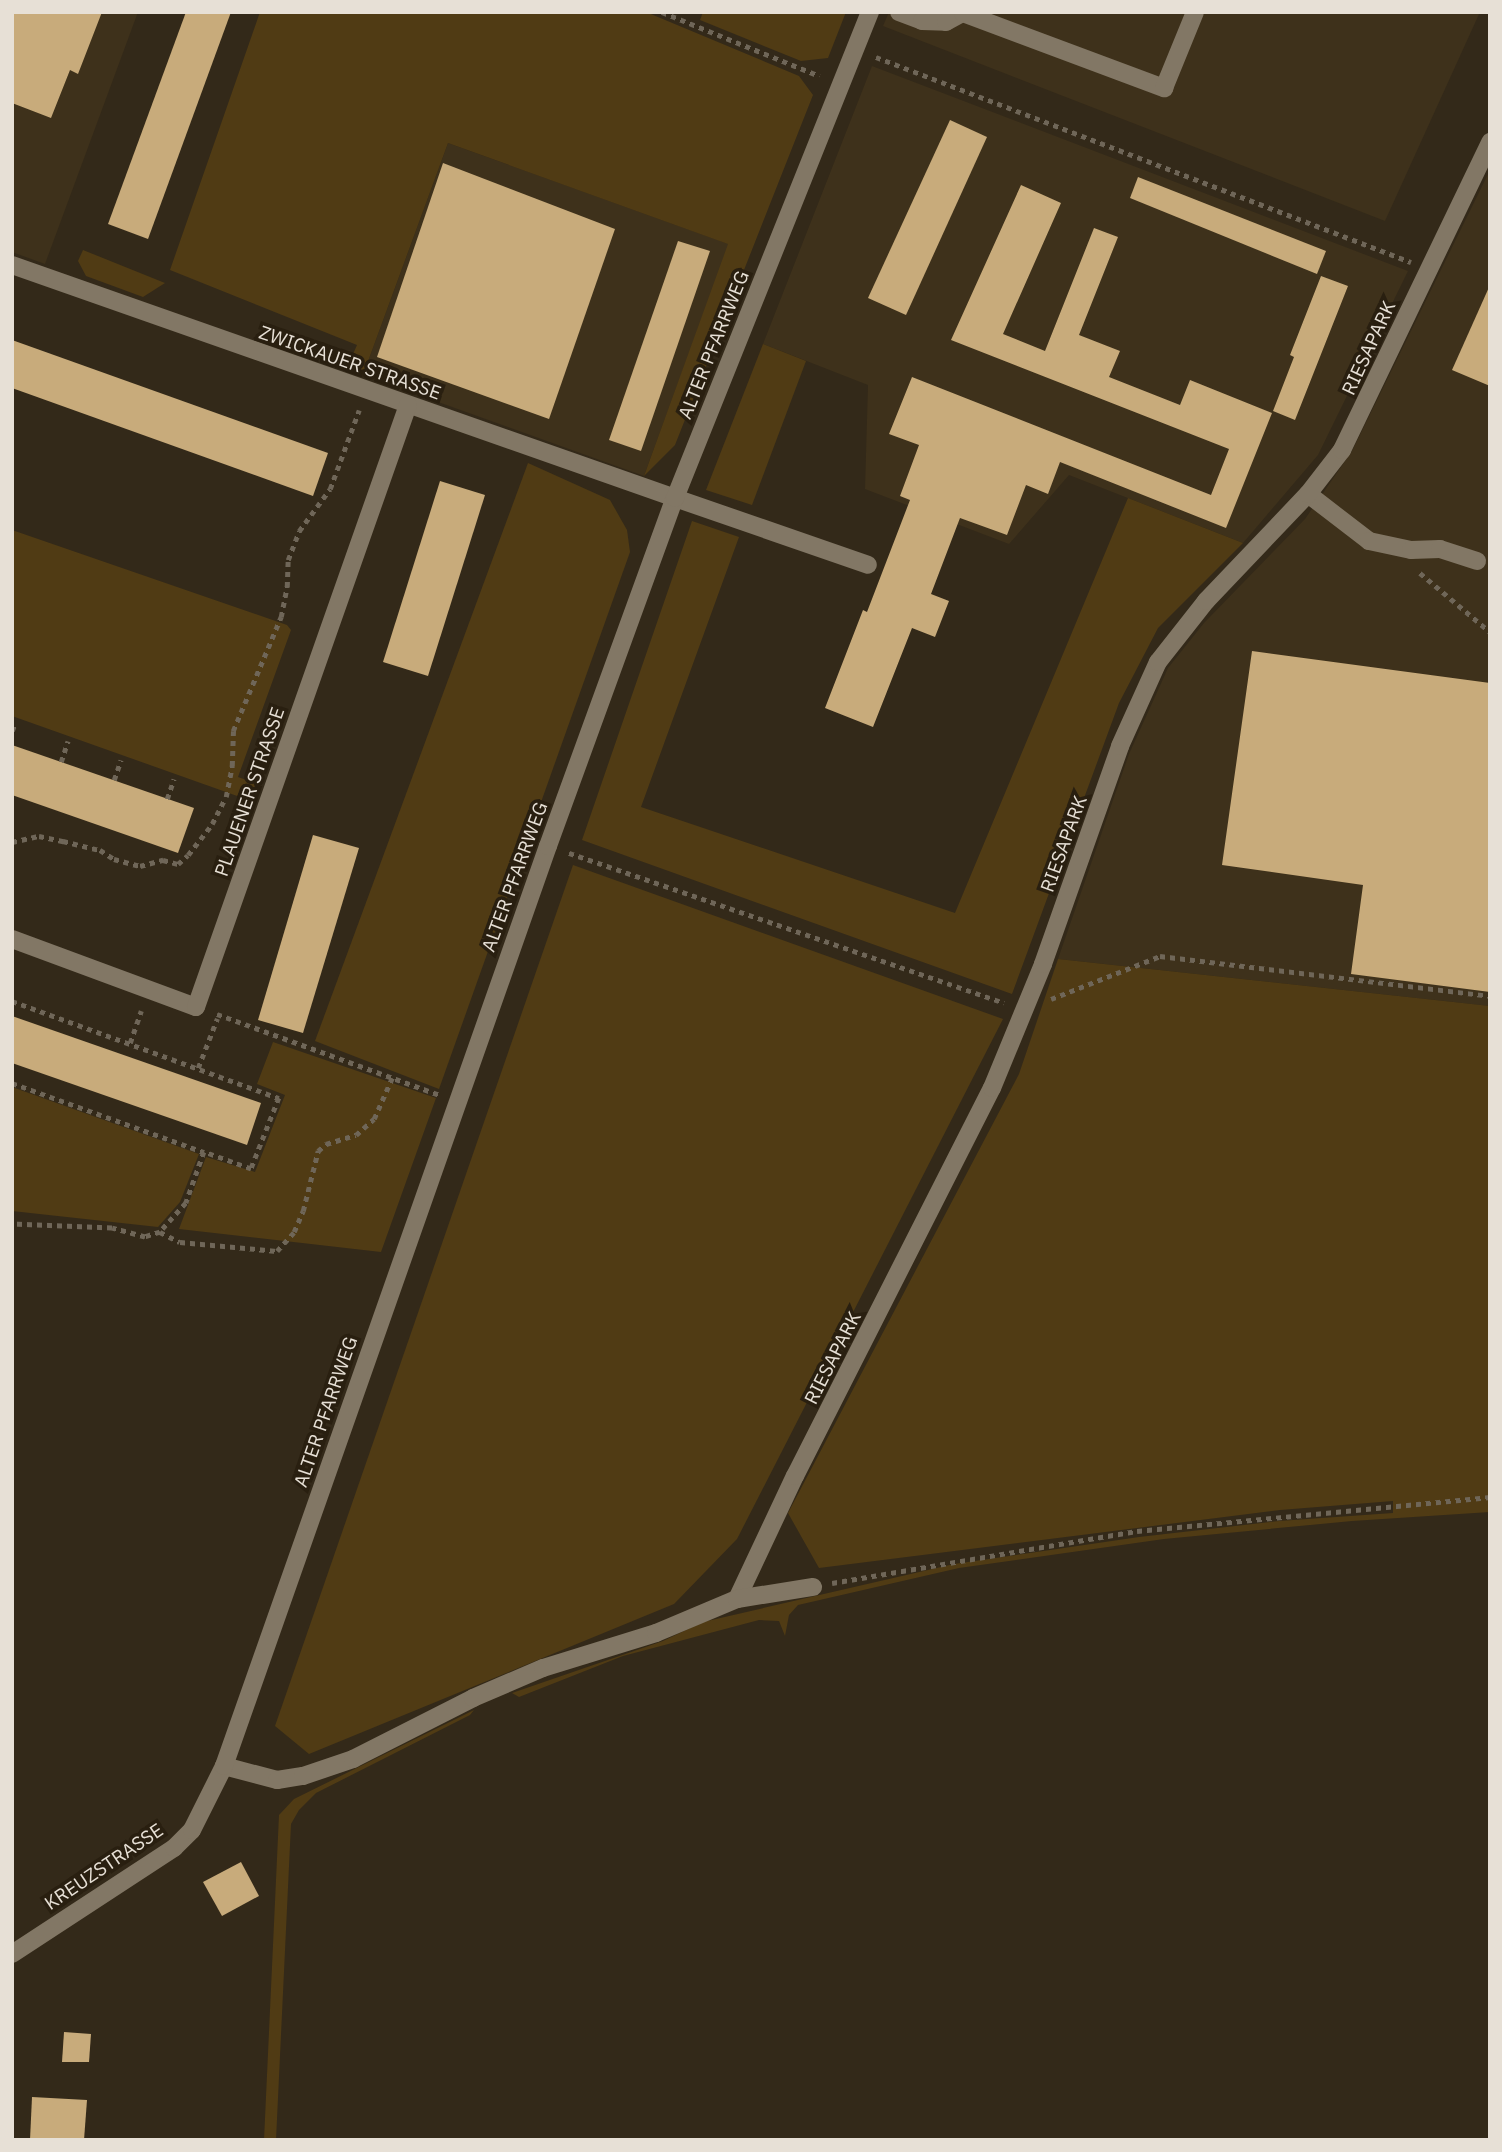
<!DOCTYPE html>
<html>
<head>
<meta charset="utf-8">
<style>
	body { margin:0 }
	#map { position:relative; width:1502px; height:2152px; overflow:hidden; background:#332919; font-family:"IBM Plex Sans",sans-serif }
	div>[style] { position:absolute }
	.built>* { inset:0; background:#3e311b }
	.green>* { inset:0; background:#503b14 }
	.building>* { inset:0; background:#c8ab7b }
	.path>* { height:4.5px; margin-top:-2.25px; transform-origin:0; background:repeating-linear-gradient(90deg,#6f6658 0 5px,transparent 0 10px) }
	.service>* { height:18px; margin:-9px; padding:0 9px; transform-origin:9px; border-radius:9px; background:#827765 }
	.minor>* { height:18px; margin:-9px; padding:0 9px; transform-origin:9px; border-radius:9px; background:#827765 }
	span { translate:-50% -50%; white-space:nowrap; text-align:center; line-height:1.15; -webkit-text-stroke:7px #291f10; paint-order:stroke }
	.street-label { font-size:19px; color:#e7e0d6 }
	.frame { position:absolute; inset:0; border:14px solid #e7e0d6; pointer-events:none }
</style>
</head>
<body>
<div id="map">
	<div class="built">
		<div style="clip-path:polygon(12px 12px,138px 12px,45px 264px,12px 252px)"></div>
		<div style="clip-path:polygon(889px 12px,1480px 12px,1385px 221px,883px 26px)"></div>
		<div style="clip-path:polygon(872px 66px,1408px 271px,1318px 455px,1243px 543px,1069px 475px,1009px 544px,865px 489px,868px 385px,763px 344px)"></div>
		<div style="clip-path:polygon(448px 143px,729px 244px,644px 476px,363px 375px)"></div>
		<div style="clip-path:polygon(1490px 170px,1490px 1006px,1058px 959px,1129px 754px,1168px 668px,1204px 623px,1305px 519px,1352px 451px)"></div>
	</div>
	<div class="green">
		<div style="clip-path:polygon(260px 12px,646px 12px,799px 76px,813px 95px,675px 445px,644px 476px,728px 244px,448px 143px,363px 375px,346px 370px,357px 345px,170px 270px)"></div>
		<div style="clip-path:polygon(703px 12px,846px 12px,828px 58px,801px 61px,700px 20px)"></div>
		<div style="clip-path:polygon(83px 250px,165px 283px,143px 297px,86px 276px,78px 261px)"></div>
		<div style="clip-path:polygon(763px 344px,806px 361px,752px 505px,706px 490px)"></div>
		<div style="clip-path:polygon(528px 463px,610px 500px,627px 530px,630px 552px,439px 1089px,315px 1041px)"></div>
		<div style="clip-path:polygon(1128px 498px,1243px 543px,1158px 628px,1119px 703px,1012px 994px,582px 840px,692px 521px,739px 537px,641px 807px,955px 913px)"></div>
		<div style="clip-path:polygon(12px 530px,287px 625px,291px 630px,238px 777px,260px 785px,240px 797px,12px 716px)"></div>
		<div style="clip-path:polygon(573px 865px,1003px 1019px,737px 1539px,674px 1604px,309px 1754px,275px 1726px)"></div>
		<div style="clip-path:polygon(1058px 959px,1490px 1006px,1490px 1512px,1352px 1521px,1164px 1539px,959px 1568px,798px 1605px,789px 1615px,785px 1636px,779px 1621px,759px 1620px,623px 1656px,519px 1697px,512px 1693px,663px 1641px,703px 1622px,954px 1564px,1139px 1537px,1279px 1521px,1393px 1513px,1393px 1501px,1280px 1510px,819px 1568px,788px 1513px,1019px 1074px)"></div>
		<div style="clip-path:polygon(273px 1042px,436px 1098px,381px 1252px,179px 1229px,206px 1157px,255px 1172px,285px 1095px,257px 1084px)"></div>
		<div style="clip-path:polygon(12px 1087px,199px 1154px,180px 1202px,158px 1227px,12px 1211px)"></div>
		<div style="clip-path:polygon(474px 1710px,470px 1715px,316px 1793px,299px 1810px,291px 1824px,276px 2140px,264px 2140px,279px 1815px,294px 1799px)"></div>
	</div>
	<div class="building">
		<div style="clip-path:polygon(12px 12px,102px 12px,78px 74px,70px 70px,51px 118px,12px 103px)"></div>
		<div style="clip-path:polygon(186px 12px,231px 12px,148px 239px,108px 224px)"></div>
		<div style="clip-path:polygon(950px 120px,987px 137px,906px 315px,868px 298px)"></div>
		<div style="clip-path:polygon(443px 163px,615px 229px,549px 419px,377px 357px)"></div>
		<div style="clip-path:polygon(1138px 177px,1326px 251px,1317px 274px,1130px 198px)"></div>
		<div style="clip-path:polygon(1021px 185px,1061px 203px,1003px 334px,1045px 351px,1094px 228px,1118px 237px,1079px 335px,1120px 351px,1109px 377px,1180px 405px,1190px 380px,1272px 413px,1226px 528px,1060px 462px,1048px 494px,1026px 485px,1007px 535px,960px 518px,931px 594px,949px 601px,935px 637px,912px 628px,873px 727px,825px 708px,863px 610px,867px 612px,910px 500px,900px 496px,919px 445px,889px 434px,912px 377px,1211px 495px,1229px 449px,951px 340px)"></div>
		<div style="clip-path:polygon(678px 241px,710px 251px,641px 451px,609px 440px)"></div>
		<div style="clip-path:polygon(1321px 276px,1348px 286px,1295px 420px,1273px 411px,1294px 357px,1290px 355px)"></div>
		<div style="clip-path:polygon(1490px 285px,1490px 386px,1452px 370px)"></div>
		<div style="clip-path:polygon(12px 340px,328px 453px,313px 496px,12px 388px)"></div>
		<div style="clip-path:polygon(440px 481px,485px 495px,428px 676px,383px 662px)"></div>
		<div style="clip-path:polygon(1252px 651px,1490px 683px,1490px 992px,1351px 974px,1363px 885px,1222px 865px)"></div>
		<div style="clip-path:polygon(12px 745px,194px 808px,178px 853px,12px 795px)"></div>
		<div style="clip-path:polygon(313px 835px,359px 848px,303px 1033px,258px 1020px)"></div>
		<div style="clip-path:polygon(12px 1016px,261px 1103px,247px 1145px,12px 1063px)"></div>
		<div style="clip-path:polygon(241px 1862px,259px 1896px,222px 1916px,203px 1882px)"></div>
		<div style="clip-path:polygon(64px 2032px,91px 2034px,89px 2062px,62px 2062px)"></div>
		<div style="clip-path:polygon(32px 2097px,87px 2100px,84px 2140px,30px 2140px)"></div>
	</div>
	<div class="path">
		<div style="left:662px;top:12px;width:170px;rotate:22.1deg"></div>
		<div style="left:876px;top:57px;width:573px;rotate:20.97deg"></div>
		<div style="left:1420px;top:573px;width:92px;rotate:40.1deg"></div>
		<div style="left:12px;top:731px;width:9px;rotate:-69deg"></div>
		<div style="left:61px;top:762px;width:22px;rotate:-72deg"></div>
		<div style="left:114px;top:780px;width:21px;rotate:-71deg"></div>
		<div style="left:167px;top:799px;width:21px;rotate:-71deg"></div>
		<div style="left:12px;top:842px;width:28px;rotate:-13deg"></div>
		<div style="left:39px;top:836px;width:25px;rotate:12deg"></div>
		<div style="left:63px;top:841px;width:38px;rotate:14deg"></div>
		<div style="left:100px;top:850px;width:17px;rotate:33deg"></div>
		<div style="left:114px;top:859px;width:27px;rotate:15deg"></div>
		<div style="left:140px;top:866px;width:24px;rotate:-15deg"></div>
		<div style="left:163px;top:860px;width:16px;rotate:15deg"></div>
		<div style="left:178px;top:864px;width:13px;rotate:-42deg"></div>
		<div style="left:188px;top:855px;width:39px;rotate:-52deg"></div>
		<div style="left:212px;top:824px;width:30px;rotate:-63deg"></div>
		<div style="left:226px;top:797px;width:32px;rotate:-79deg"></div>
		<div style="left:232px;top:766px;width:35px;rotate:-88deg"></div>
		<div style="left:233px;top:731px;width:124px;rotate:-67.2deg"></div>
		<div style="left:281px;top:617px;width:31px;rotate:-79deg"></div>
		<div style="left:287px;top:587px;width:27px;rotate:-88deg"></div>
		<div style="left:288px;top:560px;width:31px;rotate:-69deg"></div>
		<div style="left:299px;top:531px;width:52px;rotate:-53.6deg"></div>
		<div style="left:330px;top:489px;width:84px;rotate:-69.8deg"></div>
		<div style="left:569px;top:853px;width:460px;rotate:19deg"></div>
		<div style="left:1051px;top:999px;width:117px;rotate:-21.5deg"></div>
		<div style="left:1160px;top:956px;width:332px;rotate:6.9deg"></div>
		<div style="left:12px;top:1001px;width:284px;rotate:20deg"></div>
		<div style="left:279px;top:1098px;width:76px;rotate:111.5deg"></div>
		<div style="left:251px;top:1169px;width:50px;rotate:-160.1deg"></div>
		<div style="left:204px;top:1152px;width:54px;rotate:109.4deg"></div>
		<div style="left:186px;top:1203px;width:39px;rotate:132deg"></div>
		<div style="left:160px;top:1232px;width:16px;rotate:162deg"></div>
		<div style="left:145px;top:1237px;width:34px;rotate:-165deg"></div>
		<div style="left:112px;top:1228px;width:100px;rotate:-177.7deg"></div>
		<div style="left:217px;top:1014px;width:236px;rotate:20deg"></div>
		<div style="left:130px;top:1043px;width:34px;rotate:-71deg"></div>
		<div style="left:198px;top:1068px;width:53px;rotate:-68.8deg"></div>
		<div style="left:12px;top:1083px;width:204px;rotate:19.8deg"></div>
		<div style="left:160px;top:1232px;width:22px;rotate:27deg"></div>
		<div style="left:180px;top:1242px;width:97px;rotate:5.3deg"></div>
		<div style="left:277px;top:1251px;width:25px;rotate:-48deg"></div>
		<div style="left:294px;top:1232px;width:23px;rotate:-67deg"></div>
		<div style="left:303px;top:1211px;width:62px;rotate:-76deg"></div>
		<div style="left:318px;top:1151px;width:11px;rotate:-41deg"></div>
		<div style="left:326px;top:1144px;width:31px;rotate:-17deg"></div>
		<div style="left:356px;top:1135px;width:24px;rotate:-42deg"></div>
		<div style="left:374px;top:1119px;width:45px;rotate:-66.3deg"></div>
		<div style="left:832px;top:1583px;width:309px;rotate:-9.7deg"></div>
		<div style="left:1137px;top:1531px;width:355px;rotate:-5.5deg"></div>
	</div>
	<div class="service">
		<div style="left:899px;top:12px;width:25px;rotate:21deg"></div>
		<div style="left:922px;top:21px;width:24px;rotate:2deg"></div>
		<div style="left:946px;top:22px;width:21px;rotate:-29deg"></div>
		<div style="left:963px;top:13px;width:215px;rotate:20.5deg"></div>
		<div style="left:1164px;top:88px;width:82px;rotate:-67.8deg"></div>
		<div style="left:1308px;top:494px;width:77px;rotate:37.6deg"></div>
		<div style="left:1369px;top:541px;width:43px;rotate:12.1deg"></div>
		<div style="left:1411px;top:550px;width:29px;rotate:-2deg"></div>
		<div style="left:1440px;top:549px;width:39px;rotate:18deg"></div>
		<div style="left:675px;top:498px;width:204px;rotate:19.1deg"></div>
		<div style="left:737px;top:1599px;width:136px;rotate:-64.8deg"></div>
		<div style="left:795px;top:1476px;width:435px;rotate:-63.1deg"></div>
		<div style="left:992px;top:1088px;width:134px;rotate:-67.6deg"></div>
		<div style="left:1043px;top:964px;width:231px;rotate:-70.5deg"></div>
		<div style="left:1120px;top:746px;width:92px;rotate:-65.7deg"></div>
		<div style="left:1158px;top:662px;width:78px;rotate:-51.8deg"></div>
		<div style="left:1206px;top:601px;width:148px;rotate:-46.4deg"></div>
		<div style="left:1308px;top:494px;width:56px;rotate:-52.3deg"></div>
		<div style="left:1342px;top:450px;width:342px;rotate:-64.3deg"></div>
		<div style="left:224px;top:1766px;width:55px;rotate:14.8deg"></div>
		<div style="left:277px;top:1780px;width:26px;rotate:-9deg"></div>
		<div style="left:303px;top:1776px;width:53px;rotate:-18.8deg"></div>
		<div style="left:353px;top:1759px;width:135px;rotate:-26.9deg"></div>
		<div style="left:473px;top:1698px;width:76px;rotate:-23.2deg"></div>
		<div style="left:543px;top:1668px;width:118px;rotate:-17.2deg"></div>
		<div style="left:656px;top:1633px;width:88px;rotate:-22.8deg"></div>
		<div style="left:737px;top:1599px;width:77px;rotate:-9deg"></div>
	</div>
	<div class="minor">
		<div style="left:12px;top:265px;width:703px;rotate:19.36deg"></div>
		<div style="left:12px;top:939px;width:196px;rotate:20.3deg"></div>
		<div style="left:196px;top:1007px;width:638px;rotate:-70.6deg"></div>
		<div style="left:12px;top:1954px;width:194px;rotate:-33.2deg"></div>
		<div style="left:174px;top:1848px;width:25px;rotate:-45deg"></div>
		<div style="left:192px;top:1830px;width:72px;rotate:-63.4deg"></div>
		<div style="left:224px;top:1766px;width:975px;rotate:-70.6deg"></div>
		<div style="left:548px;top:846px;width:370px;rotate:-70deg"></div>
		<div style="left:675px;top:498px;width:524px;rotate:-68.14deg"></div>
	</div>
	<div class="street-label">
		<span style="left:714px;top:345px;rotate:-68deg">ALTER PFARRWEG</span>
		<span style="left:1369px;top:348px;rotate:-65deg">RIESAPARK</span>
		<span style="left:350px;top:363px;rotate:19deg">ZWICKAUER STRASSE</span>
		<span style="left:250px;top:792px;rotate:-71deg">PLAUENER STRASSE</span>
		<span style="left:1064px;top:844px;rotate:-70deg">RIESAPARK</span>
		<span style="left:515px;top:877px;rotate:-70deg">ALTER PFARRWEG</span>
		<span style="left:833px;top:1358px;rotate:-63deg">RIESAPARK</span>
		<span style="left:326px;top:1412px;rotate:-71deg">ALTER PFARRWEG</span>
		<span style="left:104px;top:1867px;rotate:-34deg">KREUZSTRASSE</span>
	</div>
	<div class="frame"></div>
</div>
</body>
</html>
